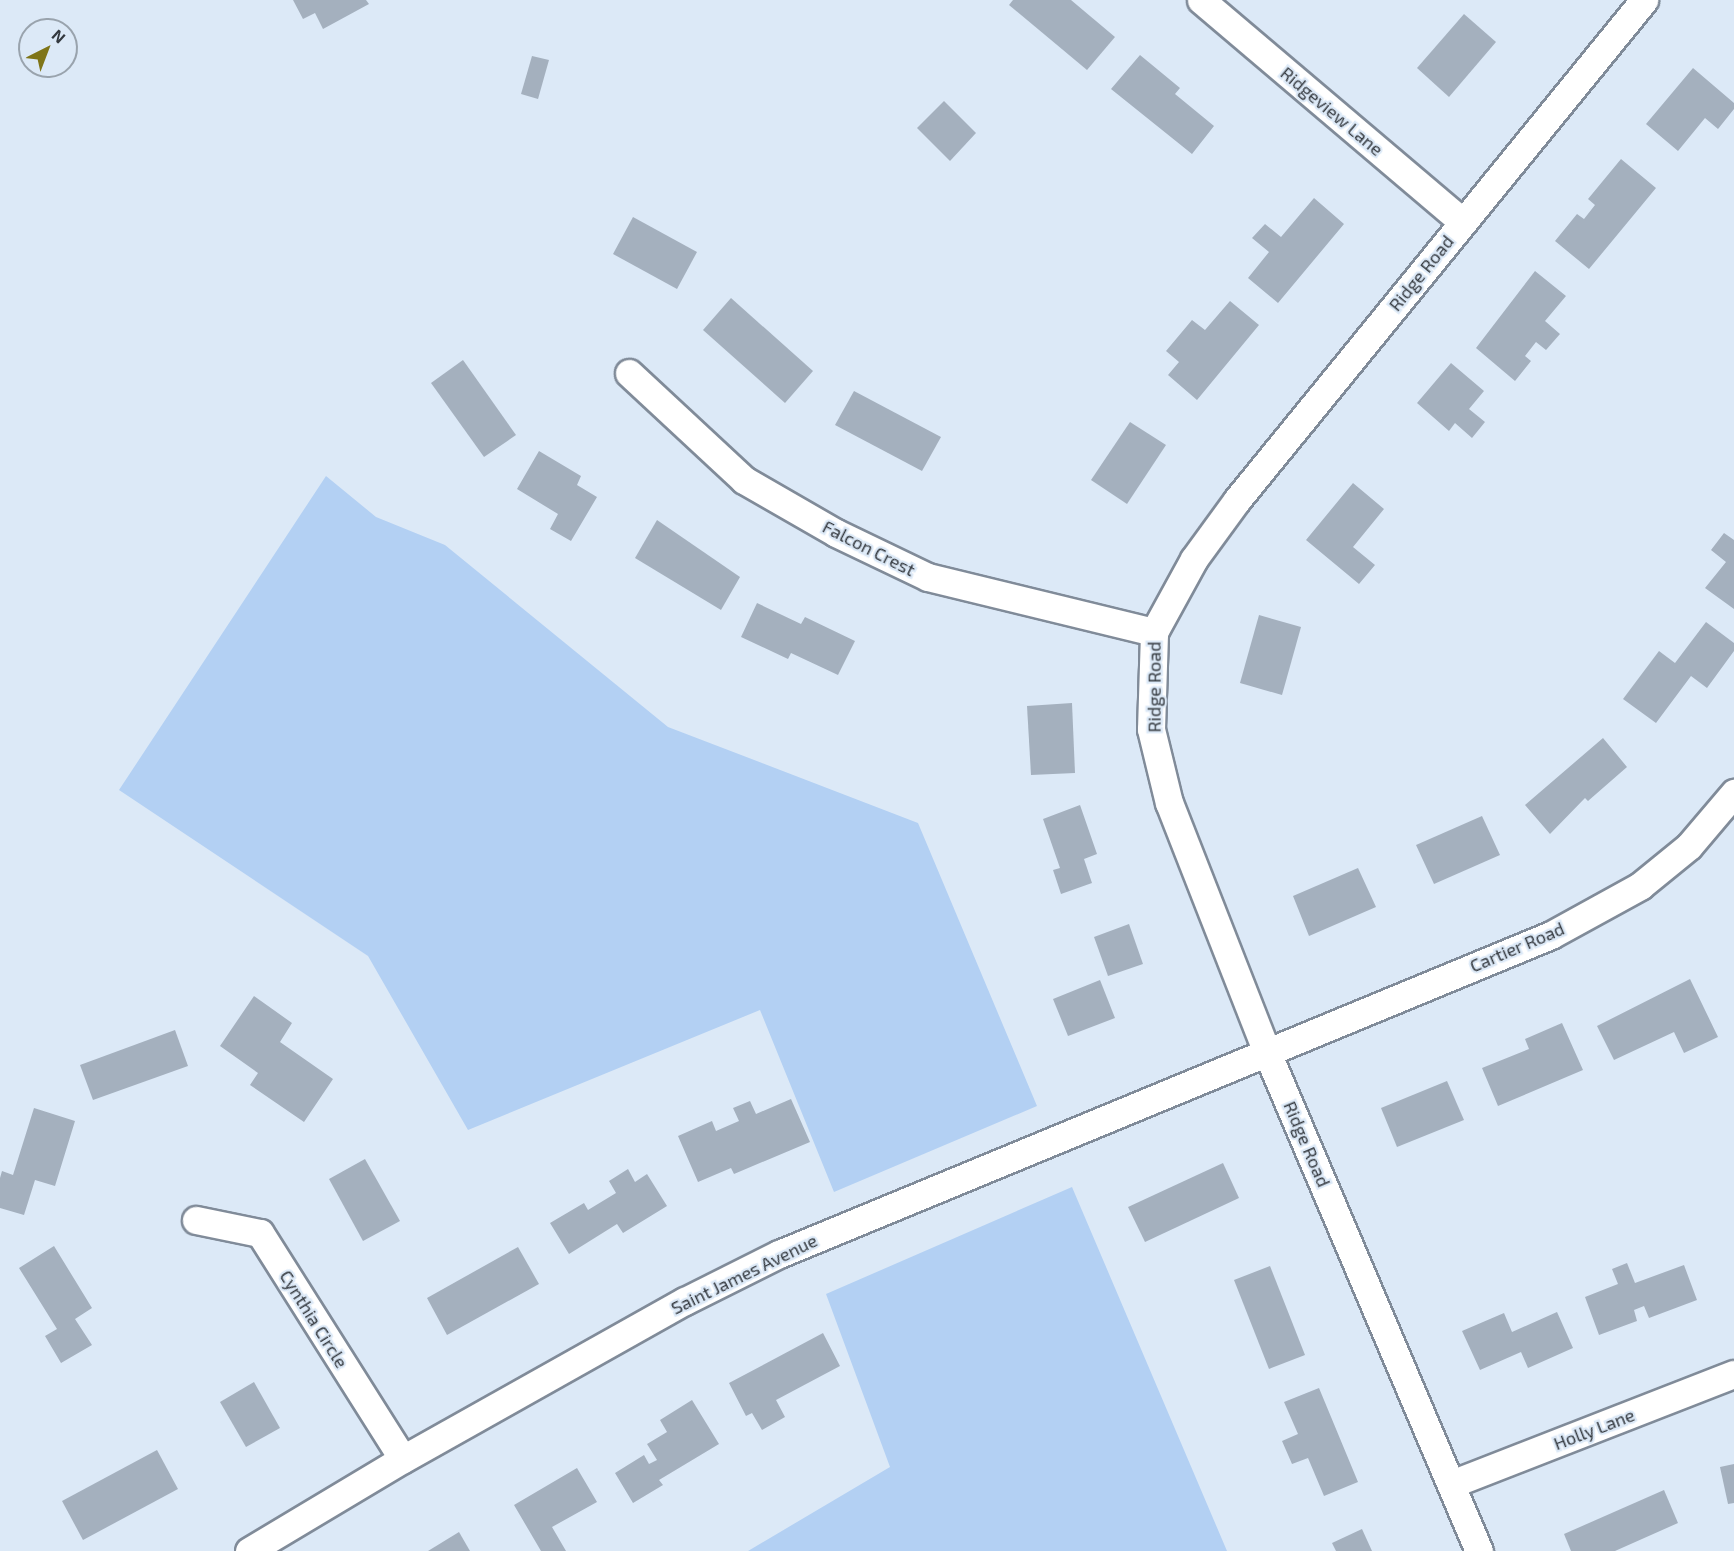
<!DOCTYPE html>
<html>
<head>
<meta charset="utf-8">
<style>
	body { margin:0 }
	#map { position:relative; width:1734px; height:1551px; overflow:hidden; background:#dce9f7; font-family:"Exo 2",sans-serif }
	div>[style] { position:absolute }
	.green>* { inset:0; background:#b3d0f3 }
	.building>* { inset:0; background:#a4b0be }
	.roads { filter:drop-shadow(2px 0 #808b99) drop-shadow(-2px 0 #808b99) drop-shadow(0 2px #808b99) drop-shadow(0 -2px #808b99) }
	.minor>* { height:27px; margin:-13.5px; padding:0 13.5px; transform-origin:13.5px; border-radius:13.5px; background:#fff }
	span { translate:-50% -50%; white-space:nowrap; text-align:center; line-height:1.15; -webkit-text-stroke:4.5px #dce9f7; paint-order:stroke }
	.street-label { font-size:18px; color:#34393f }
	.north { position:absolute; left:18px; top:18px; width:60px; height:60px; box-sizing:border-box; background:#dce9f7; border:2px solid #99a3ad; border-radius:50%; rotate:42deg; font-size:16px; font-weight:700; line-height:24px; text-align:center; color:#34393f }
	.north::after { content:''; display:block; margin:auto; width:21px; height:27px; background:#7f7518; clip-path:polygon(50% 0,100% 100%,50% 72%,0 100%) }
</style>
</head>
<body>
<div id="map">
	<div class="green">
		<div style="clip-path:polygon(326px 476px,376px 517px,445px 545px,668px 727px,918px 823px,1037px 1106px,834px 1192px,760px 1010px,468px 1130px,368px 956px,119px 790px)"></div>
		<div style="clip-path:polygon(1072px 1187px,1227px 1551px,748px 1551px,890px 1467px,826px 1294px)"></div>
	</div>
	<div class="building">
		<div style="clip-path:polygon(293px 0,366px 0,369px 4px,323px 29px,315px 13px,303px 19px)"></div>
		<div style="clip-path:polygon(1013px 0,1071px 0,1115px 37px,1087px 70px,1009px 5px)"></div>
		<div style="clip-path:polygon(1464px 14px,1496px 42px,1449px 97px,1417px 68px)"></div>
		<div style="clip-path:polygon(1140px 55px,1180px 88px,1175px 94px,1214px 126px,1192px 154px,1111px 89px)"></div>
		<div style="clip-path:polygon(532px 56px,549px 60px,538px 99px,521px 94px)"></div>
		<div style="clip-path:polygon(1693px 68px,1734px 103px,1734px 109px,1718px 129px,1705px 118px,1678px 151px,1646px 124px)"></div>
		<div style="clip-path:polygon(944px 101px,976px 133px,950px 161px,917px 128px)"></div>
		<div style="clip-path:polygon(1621px 159px,1656px 188px,1589px 269px,1555px 241px,1577px 214px,1584px 219px,1595px 205px,1588px 199px)"></div>
		<div style="clip-path:polygon(1314px 198px,1344px 224px,1278px 303px,1248px 278px,1269px 252px,1252px 238px,1265px 224px,1281px 237px)"></div>
		<div style="clip-path:polygon(633px 217px,697px 252px,677px 289px,613px 254px)"></div>
		<div style="clip-path:polygon(1535px 271px,1566px 296px,1545px 321px,1560px 334px,1546px 350px,1536px 342px,1525px 356px,1531px 361px,1515px 381px,1476px 348px)"></div>
		<div style="clip-path:polygon(731px 298px,813px 371px,785px 403px,703px 330px)"></div>
		<div style="clip-path:polygon(1230px 301px,1259px 325px,1197px 400px,1168px 375px,1179px 362px,1166px 351px,1192px 320px,1205px 330px)"></div>
		<div style="clip-path:polygon(463px 360px,516px 435px,484px 457px,431px 383px)"></div>
		<div style="clip-path:polygon(1451px 363px,1484px 391px,1469px 409px,1485px 422px,1472px 438px,1455px 423px,1449px 431px,1417px 403px)"></div>
		<div style="clip-path:polygon(854px 391px,941px 437px,922px 471px,835px 425px)"></div>
		<div style="clip-path:polygon(1130px 422px,1166px 445px,1127px 504px,1091px 480px)"></div>
		<div style="clip-path:polygon(539px 451px,581px 476px,577px 485px,597px 497px,571px 541px,550px 529px,558px 514px,517px 489px)"></div>
		<div style="clip-path:polygon(1353px 483px,1384px 509px,1353px 547px,1375px 565px,1359px 584px,1306px 540px)"></div>
		<div style="clip-path:polygon(657px 520px,740px 577px,721px 610px,635px 558px)"></div>
		<div style="clip-path:polygon(1724px 533px,1734px 540px,1734px 609px,1705px 588px,1726px 562px,1711px 550px)"></div>
		<div style="clip-path:polygon(757px 603px,801px 624px,805px 617px,855px 641px,838px 675px,791px 653px,788px 659px,741px 637px)"></div>
		<div style="clip-path:polygon(1259px 615px,1301px 627px,1282px 695px,1240px 683px)"></div>
		<div style="clip-path:polygon(1706px 622px,1734px 643px,1734px 651px,1707px 688px,1691px 676px,1656px 723px,1623px 699px,1659px 651px,1675px 663px)"></div>
		<div style="clip-path:polygon(1072px 703px,1075px 773px,1031px 775px,1027px 706px)"></div>
		<div style="clip-path:polygon(1603px 738px,1627px 767px,1588px 801px,1585px 798px,1550px 834px,1525px 805px)"></div>
		<div style="clip-path:polygon(1080px 805px,1097px 854px,1084px 859px,1092px 883px,1061px 894px,1053px 870px,1060px 868px,1043px 819px)"></div>
		<div style="clip-path:polygon(1482px 816px,1500px 855px,1434px 884px,1416px 845px)"></div>
		<div style="clip-path:polygon(1358px 868px,1376px 907px,1309px 936px,1293px 896px)"></div>
		<div style="clip-path:polygon(1129px 924px,1143px 964px,1108px 976px,1094px 937px)"></div>
		<div style="clip-path:polygon(1690px 979px,1718px 1037px,1684px 1053px,1674px 1032px,1614px 1060px,1597px 1026px)"></div>
		<div style="clip-path:polygon(1100px 980px,1115px 1018px,1068px 1036px,1053px 999px)"></div>
		<div style="clip-path:polygon(254px 996px,292px 1023px,280px 1042px,333px 1079px,304px 1122px,250px 1085px,258px 1073px,220px 1046px)"></div>
		<div style="clip-path:polygon(1562px 1023px,1583px 1070px,1498px 1106px,1482px 1068px,1529px 1049px,1525px 1039px)"></div>
		<div style="clip-path:polygon(175px 1030px,188px 1066px,93px 1100px,80px 1065px)"></div>
		<div style="clip-path:polygon(1447px 1081px,1464px 1120px,1397px 1147px,1381px 1108px)"></div>
		<div style="clip-path:polygon(791px 1099px,810px 1142px,734px 1174px,731px 1168px,698px 1182px,678px 1136px,712px 1121px,716px 1131px,739px 1121px,733px 1108px,750px 1101px,756px 1114px)"></div>
		<div style="clip-path:polygon(34px 1108px,75px 1121px,55px 1186px,35px 1180px,24px 1215px,0 1208px,0 1178px,2px 1171px,13px 1175px)"></div>
		<div style="clip-path:polygon(365px 1159px,400px 1221px,363px 1241px,329px 1179px)"></div>
		<div style="clip-path:polygon(1223px 1163px,1239px 1198px,1145px 1242px,1128px 1207px)"></div>
		<div style="clip-path:polygon(628px 1169px,635px 1182px,647px 1174px,667px 1206px,623px 1233px,617px 1224px,569px 1254px,550px 1223px,584px 1203px,588px 1210px,616px 1193px,609px 1181px)"></div>
		<div style="clip-path:polygon(54px 1246px,92px 1308px,75px 1319px,92px 1345px,61px 1363px,45px 1336px,57px 1329px,19px 1268px)"></div>
		<div style="clip-path:polygon(518px 1247px,539px 1284px,447px 1335px,427px 1298px)"></div>
		<div style="clip-path:polygon(1627px 1263px,1635px 1283px,1684px 1265px,1697px 1300px,1649px 1318px,1644px 1306px,1634px 1310px,1637px 1321px,1599px 1335px,1585px 1297px,1618px 1284px,1612px 1269px)"></div>
		<div style="clip-path:polygon(1270px 1266px,1305px 1355px,1269px 1369px,1234px 1280px)"></div>
		<div style="clip-path:polygon(1557px 1312px,1573px 1348px,1528px 1368px,1521px 1352px,1480px 1370px,1462px 1331px,1504px 1313px,1512px 1332px)"></div>
		<div style="clip-path:polygon(823px 1333px,840px 1366px,776px 1400px,785px 1417px,762px 1430px,752px 1413px,746px 1416px,729px 1383px)"></div>
		<div style="clip-path:polygon(254px 1382px,280px 1428px,246px 1447px,220px 1402px)"></div>
		<div style="clip-path:polygon(1319px 1388px,1358px 1482px,1324px 1496px,1308px 1458px,1292px 1464px,1282px 1441px,1298px 1434px,1284px 1402px)"></div>
		<div style="clip-path:polygon(692px 1400px,719px 1444px,659px 1480px,663px 1485px,633px 1503px,615px 1473px,644px 1455px,649px 1464px,657px 1460px,647px 1444px,667px 1432px,660px 1420px)"></div>
		<div style="clip-path:polygon(157px 1450px,178px 1489px,83px 1540px,62px 1501px)"></div>
		<div style="clip-path:polygon(1734px 1464px,1734px 1503px,1728px 1504px,1720px 1467px)"></div>
		<div style="clip-path:polygon(577px 1468px,597px 1502px,552px 1527px,566px 1551px,541px 1551px,514px 1505px)"></div>
		<div style="clip-path:polygon(1664px 1490px,1678px 1523px,1615px 1551px,1571px 1551px,1564px 1534px)"></div>
		<div style="clip-path:polygon(1362px 1529px,1372px 1551px,1336px 1551px,1332px 1543px)"></div>
		<div style="clip-path:polygon(459px 1532px,470px 1551px,428px 1551px)"></div>
	</div>
	<div class="roads">
		<div class="minor">
			<div style="left:1201px;top:0;width:343px;rotate:40.3deg"></div>
			<div style="left:629px;top:373px;width:157px;rotate:42.9deg"></div>
			<div style="left:744px;top:480px;width:106px;rotate:29.9deg"></div>
			<div style="left:836px;top:533px;width:102px;rotate:25.6deg"></div>
			<div style="left:928px;top:577px;width:233px;rotate:13.7deg"></div>
			<div style="left:196px;top:1220px;width:65px;rotate:11.5deg"></div>
			<div style="left:260px;top:1233px;width:267px;rotate:57.7deg"></div>
			<div style="left:1454px;top:1483px;width:300px;rotate:-21.3deg"></div>
			<div style="left:249px;top:1551px;width:179px;rotate:-30.9deg"></div>
			<div style="left:403px;top:1459px;width:323px;rotate:-29.3deg"></div>
			<div style="left:685px;top:1301px;width:105px;rotate:-26.6deg"></div>
			<div style="left:779px;top:1254px;width:835px;rotate:-22.45deg"></div>
			<div style="left:1551px;top:935px;width:102px;rotate:-28.8deg"></div>
			<div style="left:1640px;top:886px;width:63px;rotate:-39.2deg"></div>
			<div style="left:1689px;top:846px;width:70px;rotate:-49.7deg"></div>
			<div style="left:1479px;top:1551px;width:544px;rotate:-113.03deg"></div>
			<div style="left:1266px;top:1050px;width:265px;rotate:-111.4deg"></div>
			<div style="left:1169px;top:803px;width:76px;rotate:-103.7deg"></div>
			<div style="left:1151px;top:729px;width:97px;rotate:-88.2deg"></div>
			<div style="left:1154px;top:632px;width:83px;rotate:-61.3deg"></div>
			<div style="left:1194px;top:559px;width:73px;rotate:-53.9deg"></div>
			<div style="left:1237px;top:500px;width:645px;rotate:-50.85deg"></div>
		</div>
	</div>
	<div class="street-label">
		<span style="left:1332px;top:111px;rotate:40deg">Ridgeview Lane</span>
		<span style="left:1421px;top:273px;rotate:-51deg">Ridge Road</span>
		<span style="left:869px;top:548px;rotate:27deg">Falcon Crest</span>
		<span style="left:1154px;top:687px;rotate:-90deg">Ridge Road</span>
		<span style="left:1517px;top:947px;rotate:-23deg">Cartier Road</span>
		<span style="left:1307px;top:1144px;rotate:67deg">Ridge Road</span>
		<span style="left:744px;top:1274px;rotate:-26deg">Saint James Avenue</span>
		<span style="left:314px;top:1319px;rotate:58deg">Cynthia Circle</span>
		<span style="left:1594px;top:1429px;rotate:-21deg">Holly Lane</span>
	</div>
	<div class="north">N</div>
</div>
</body>
</html>
